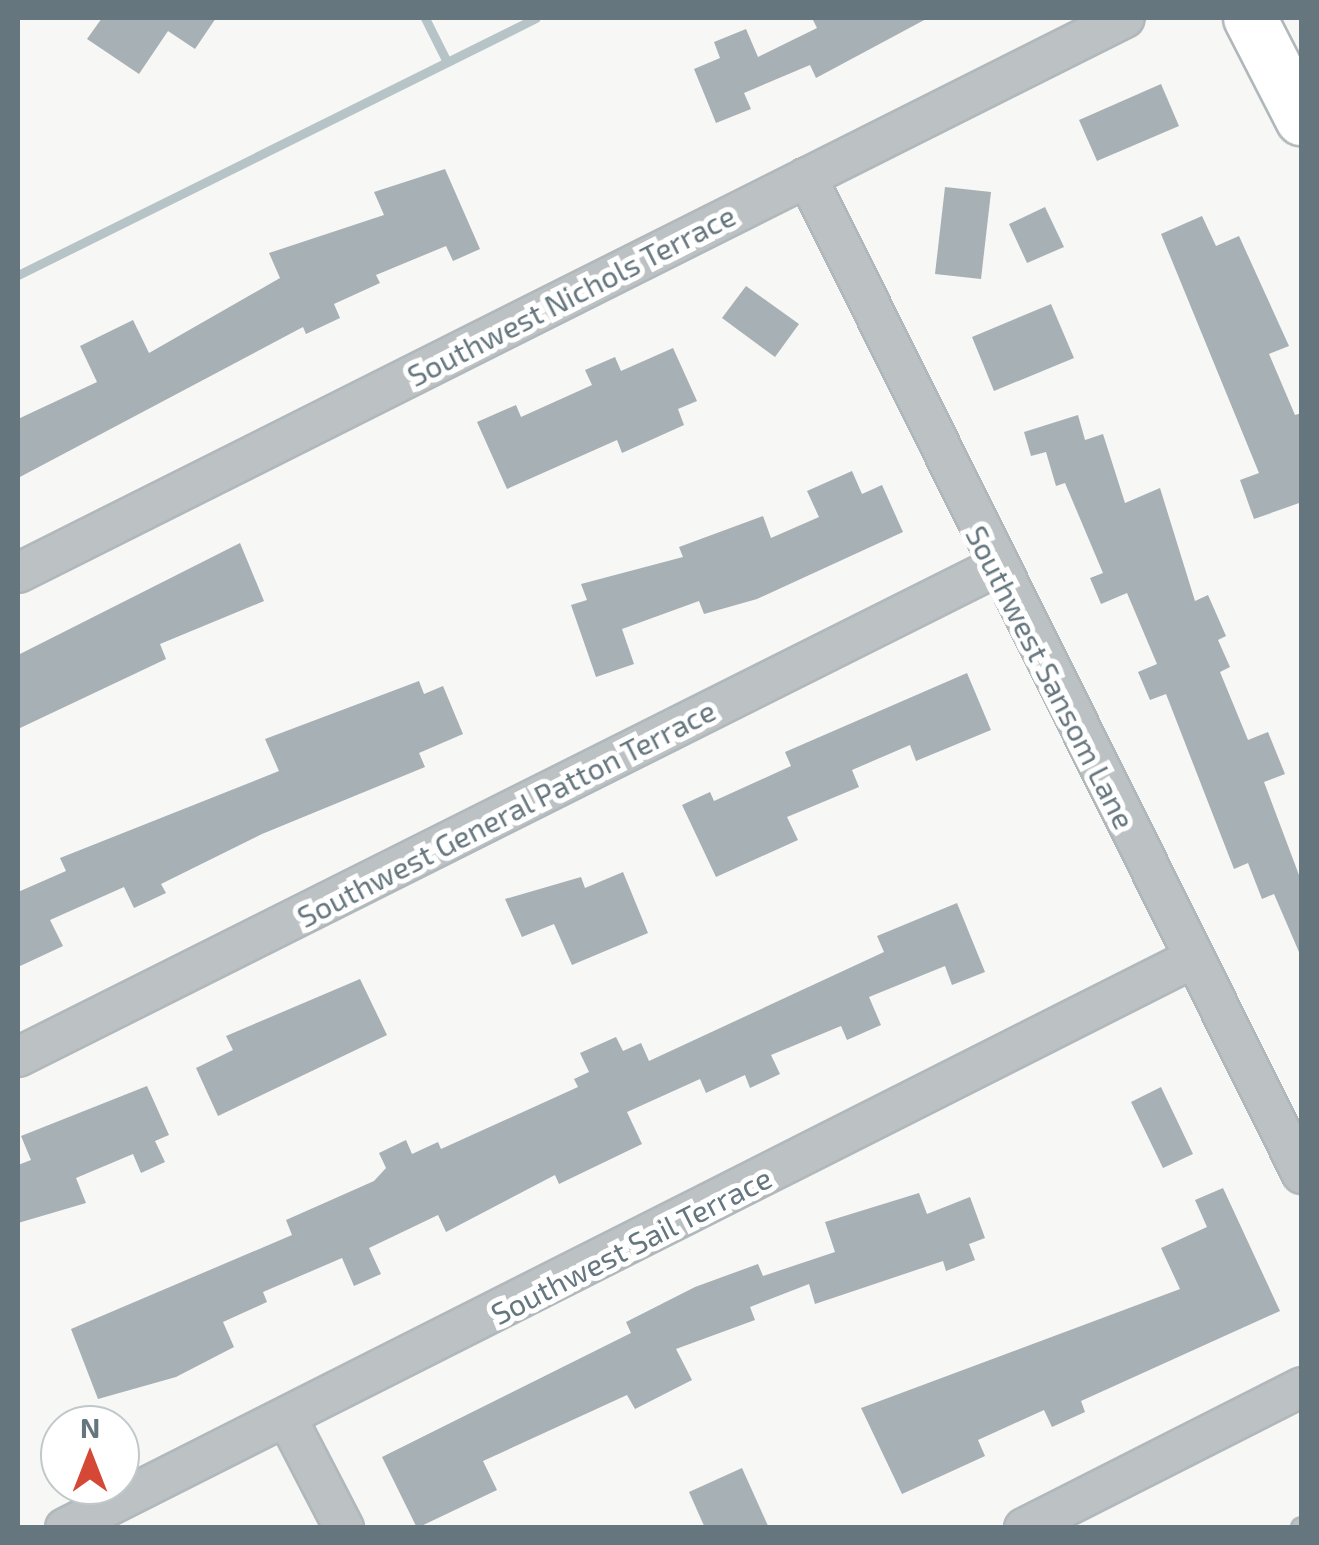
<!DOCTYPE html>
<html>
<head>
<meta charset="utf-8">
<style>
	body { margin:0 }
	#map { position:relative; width:1319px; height:1545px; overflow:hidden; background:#f7f7f5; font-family:"Exo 2",sans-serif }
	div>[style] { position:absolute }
	.stream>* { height:9px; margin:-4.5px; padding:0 4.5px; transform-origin:4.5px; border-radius:4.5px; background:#b7c4c7 }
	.building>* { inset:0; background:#a7b0b4 }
	.roads { filter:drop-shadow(2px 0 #b1b8bb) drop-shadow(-2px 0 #b1b8bb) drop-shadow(0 2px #b1b8bb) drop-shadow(0 -2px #b1b8bb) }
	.lane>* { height:18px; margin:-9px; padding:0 9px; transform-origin:9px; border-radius:9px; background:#bcc2c4 }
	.street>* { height:38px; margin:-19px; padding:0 19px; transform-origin:19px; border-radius:19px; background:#bcc2c4 }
	.secondary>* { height:52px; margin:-26px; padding:0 26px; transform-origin:26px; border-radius:26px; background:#fff }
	span { translate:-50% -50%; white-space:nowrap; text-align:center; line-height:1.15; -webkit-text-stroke:10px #fff; paint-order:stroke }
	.street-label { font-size:30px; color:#65767e }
	.frame { position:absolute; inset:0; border:20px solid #65767e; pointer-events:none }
	.north { position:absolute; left:40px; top:1405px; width:100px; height:100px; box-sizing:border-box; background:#fff; border:2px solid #c1c8cb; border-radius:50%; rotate:0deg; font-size:28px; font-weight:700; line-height:40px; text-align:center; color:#65767e }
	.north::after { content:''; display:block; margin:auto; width:35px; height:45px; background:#d64836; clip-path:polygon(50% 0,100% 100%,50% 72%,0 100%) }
</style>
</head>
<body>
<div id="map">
	<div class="stream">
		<div style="left:425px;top:18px;width:49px;rotate:63.4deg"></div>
		<div style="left:18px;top:275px;width:578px;rotate:-26.39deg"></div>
	</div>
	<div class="building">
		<div style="clip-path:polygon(102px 18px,216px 18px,195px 49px,168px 31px,139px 74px,87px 39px)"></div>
		<div style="clip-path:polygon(812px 18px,928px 18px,816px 78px,810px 65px,744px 93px,751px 109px,716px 123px,694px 69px,720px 58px,714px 42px,746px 29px,758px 57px,817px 28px)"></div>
		<div style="clip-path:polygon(1161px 84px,1179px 126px,1097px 161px,1079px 120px)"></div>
		<div style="clip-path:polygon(445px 169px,480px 249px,453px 261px,446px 246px,376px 275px,380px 283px,334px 304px,340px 318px,306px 334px,303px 327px,18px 478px,18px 419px,97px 382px,80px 346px,133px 320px,149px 353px,280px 278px,269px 253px,384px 215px,374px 192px)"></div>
		<div style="clip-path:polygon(945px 187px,991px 192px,981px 279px,935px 274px)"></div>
		<div style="clip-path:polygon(1045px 207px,1064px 247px,1027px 263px,1009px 224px)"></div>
		<div style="clip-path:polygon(1202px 216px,1216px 246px,1239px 236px,1289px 346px,1269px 354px,1295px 415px,1302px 413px,1302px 502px,1254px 519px,1240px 480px,1259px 473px,1161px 234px)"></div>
		<div style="clip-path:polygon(746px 286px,799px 324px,775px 357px,722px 318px)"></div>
		<div style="clip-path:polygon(1051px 304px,1074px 358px,994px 391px,972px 337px)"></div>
		<div style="clip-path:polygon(673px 348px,697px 401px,678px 409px,684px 425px,622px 453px,617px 440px,507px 489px,477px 422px,516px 405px,521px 417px,592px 385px,585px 370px,615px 357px,621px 371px)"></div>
		<div style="clip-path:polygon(1078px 415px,1085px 440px,1103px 434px,1125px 503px,1160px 488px,1195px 601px,1208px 595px,1226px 636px,1218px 640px,1230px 667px,1220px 672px,1248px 740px,1268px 732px,1285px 774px,1264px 782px,1302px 883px,1302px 959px,1274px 894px,1262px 899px,1248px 863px,1234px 869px,1166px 694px,1150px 700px,1138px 672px,1157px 664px,1127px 593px,1101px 604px,1090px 578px,1103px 573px,1065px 483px,1056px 486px,1046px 452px,1031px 456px,1024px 432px)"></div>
		<div style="clip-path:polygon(852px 471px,862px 494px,882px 485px,903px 532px,757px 599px,704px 614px,699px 601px,622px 629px,634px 664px,596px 677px,571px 605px,587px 600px,581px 584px,683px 557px,679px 547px,763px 516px,771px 538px,819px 517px,807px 491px)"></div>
		<div style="clip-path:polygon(240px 543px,264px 601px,160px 644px,166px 659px,18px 729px,18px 655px)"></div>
		<div style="clip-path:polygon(967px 673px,991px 730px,916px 761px,910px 745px,852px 770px,859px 787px,787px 817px,798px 840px,716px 877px,682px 805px,710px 792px,714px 801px,791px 766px,785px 752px)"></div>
		<div style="clip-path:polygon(419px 681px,424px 694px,443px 686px,463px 734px,419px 753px,425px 767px,262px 834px,161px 884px,166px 893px,134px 908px,124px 887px,50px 920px,63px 946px,18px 967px,18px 892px,66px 871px,60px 858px,279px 771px,265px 739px)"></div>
		<div style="clip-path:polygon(623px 872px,648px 933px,572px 965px,554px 924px,522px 937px,505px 899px,581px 877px,585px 888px)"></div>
		<div style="clip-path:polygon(957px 903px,985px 972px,952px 985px,945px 966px,869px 997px,881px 1025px,847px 1040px,841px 1026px,771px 1055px,780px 1074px,750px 1088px,745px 1075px,706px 1093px,700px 1079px,627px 1112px,642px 1144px,559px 1184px,555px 1175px,446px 1232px,438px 1215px,369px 1248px,381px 1274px,354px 1286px,342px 1258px,263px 1292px,267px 1302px,223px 1322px,234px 1347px,176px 1377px,98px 1399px,71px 1329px,292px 1235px,286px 1220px,374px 1181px,386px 1168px,379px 1153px,406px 1140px,412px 1154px,438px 1142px,441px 1149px,578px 1087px,574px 1079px,589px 1072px,580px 1053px,616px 1037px,623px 1051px,641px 1043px,649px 1061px,884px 952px,877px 936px)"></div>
		<div style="clip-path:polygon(360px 979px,387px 1035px,218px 1116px,196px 1068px,233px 1050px,226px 1036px)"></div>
		<div style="clip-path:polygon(147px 1086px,169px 1135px,155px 1141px,165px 1162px,141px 1173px,133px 1154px,76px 1178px,86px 1203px,18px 1223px,18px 1165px,31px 1160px,21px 1136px)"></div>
		<div style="clip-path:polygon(1161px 1087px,1193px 1154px,1163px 1168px,1131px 1102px)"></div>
		<div style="clip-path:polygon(1223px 1188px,1280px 1311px,1081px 1401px,1085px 1412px,1052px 1427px,1044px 1410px,978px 1440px,985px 1456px,902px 1494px,861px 1408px,1180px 1289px,1161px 1248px,1207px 1227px,1195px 1200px)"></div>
		<div style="clip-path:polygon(919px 1193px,927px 1214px,970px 1197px,985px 1238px,969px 1244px,975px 1260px,946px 1271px,943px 1261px,815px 1304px,809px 1284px,750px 1307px,755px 1320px,676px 1349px,692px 1380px,635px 1409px,627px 1395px,483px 1461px,497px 1490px,417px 1528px,382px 1457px,631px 1333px,626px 1322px,695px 1287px,758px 1264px,763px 1276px,835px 1252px,825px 1222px)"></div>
		<div style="clip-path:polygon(742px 1468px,769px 1528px,705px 1528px,689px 1492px)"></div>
	</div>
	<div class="roads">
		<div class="lane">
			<div style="left:1301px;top:1528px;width:1px;rotate:-45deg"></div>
		</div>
		<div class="street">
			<div style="left:807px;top:177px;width:1113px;rotate:63.6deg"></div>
			<div style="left:18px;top:573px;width:1238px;rotate:-26.63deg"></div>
			<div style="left:18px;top:1057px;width:1092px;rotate:-26.61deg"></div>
			<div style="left:288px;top:1420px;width:122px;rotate:62.6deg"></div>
			<div style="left:65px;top:1528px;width:1265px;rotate:-26.79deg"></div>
			<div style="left:1024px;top:1528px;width:312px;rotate:-26.9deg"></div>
		</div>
		<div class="secondary">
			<div style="left:1250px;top:18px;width:114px;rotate:62.8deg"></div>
		</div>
	</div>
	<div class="street-label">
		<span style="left:571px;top:295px;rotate:-27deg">Southwest Nichols Terrace</span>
		<span style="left:1051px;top:677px;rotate:63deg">Southwest Sansom Lane</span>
		<span style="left:506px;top:813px;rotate:-27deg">Southwest General Patton Terrace</span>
		<span style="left:631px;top:1245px;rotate:-27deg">Southwest Sail Terrace</span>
	</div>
	<div class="frame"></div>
	<div class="north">N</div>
</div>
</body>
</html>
